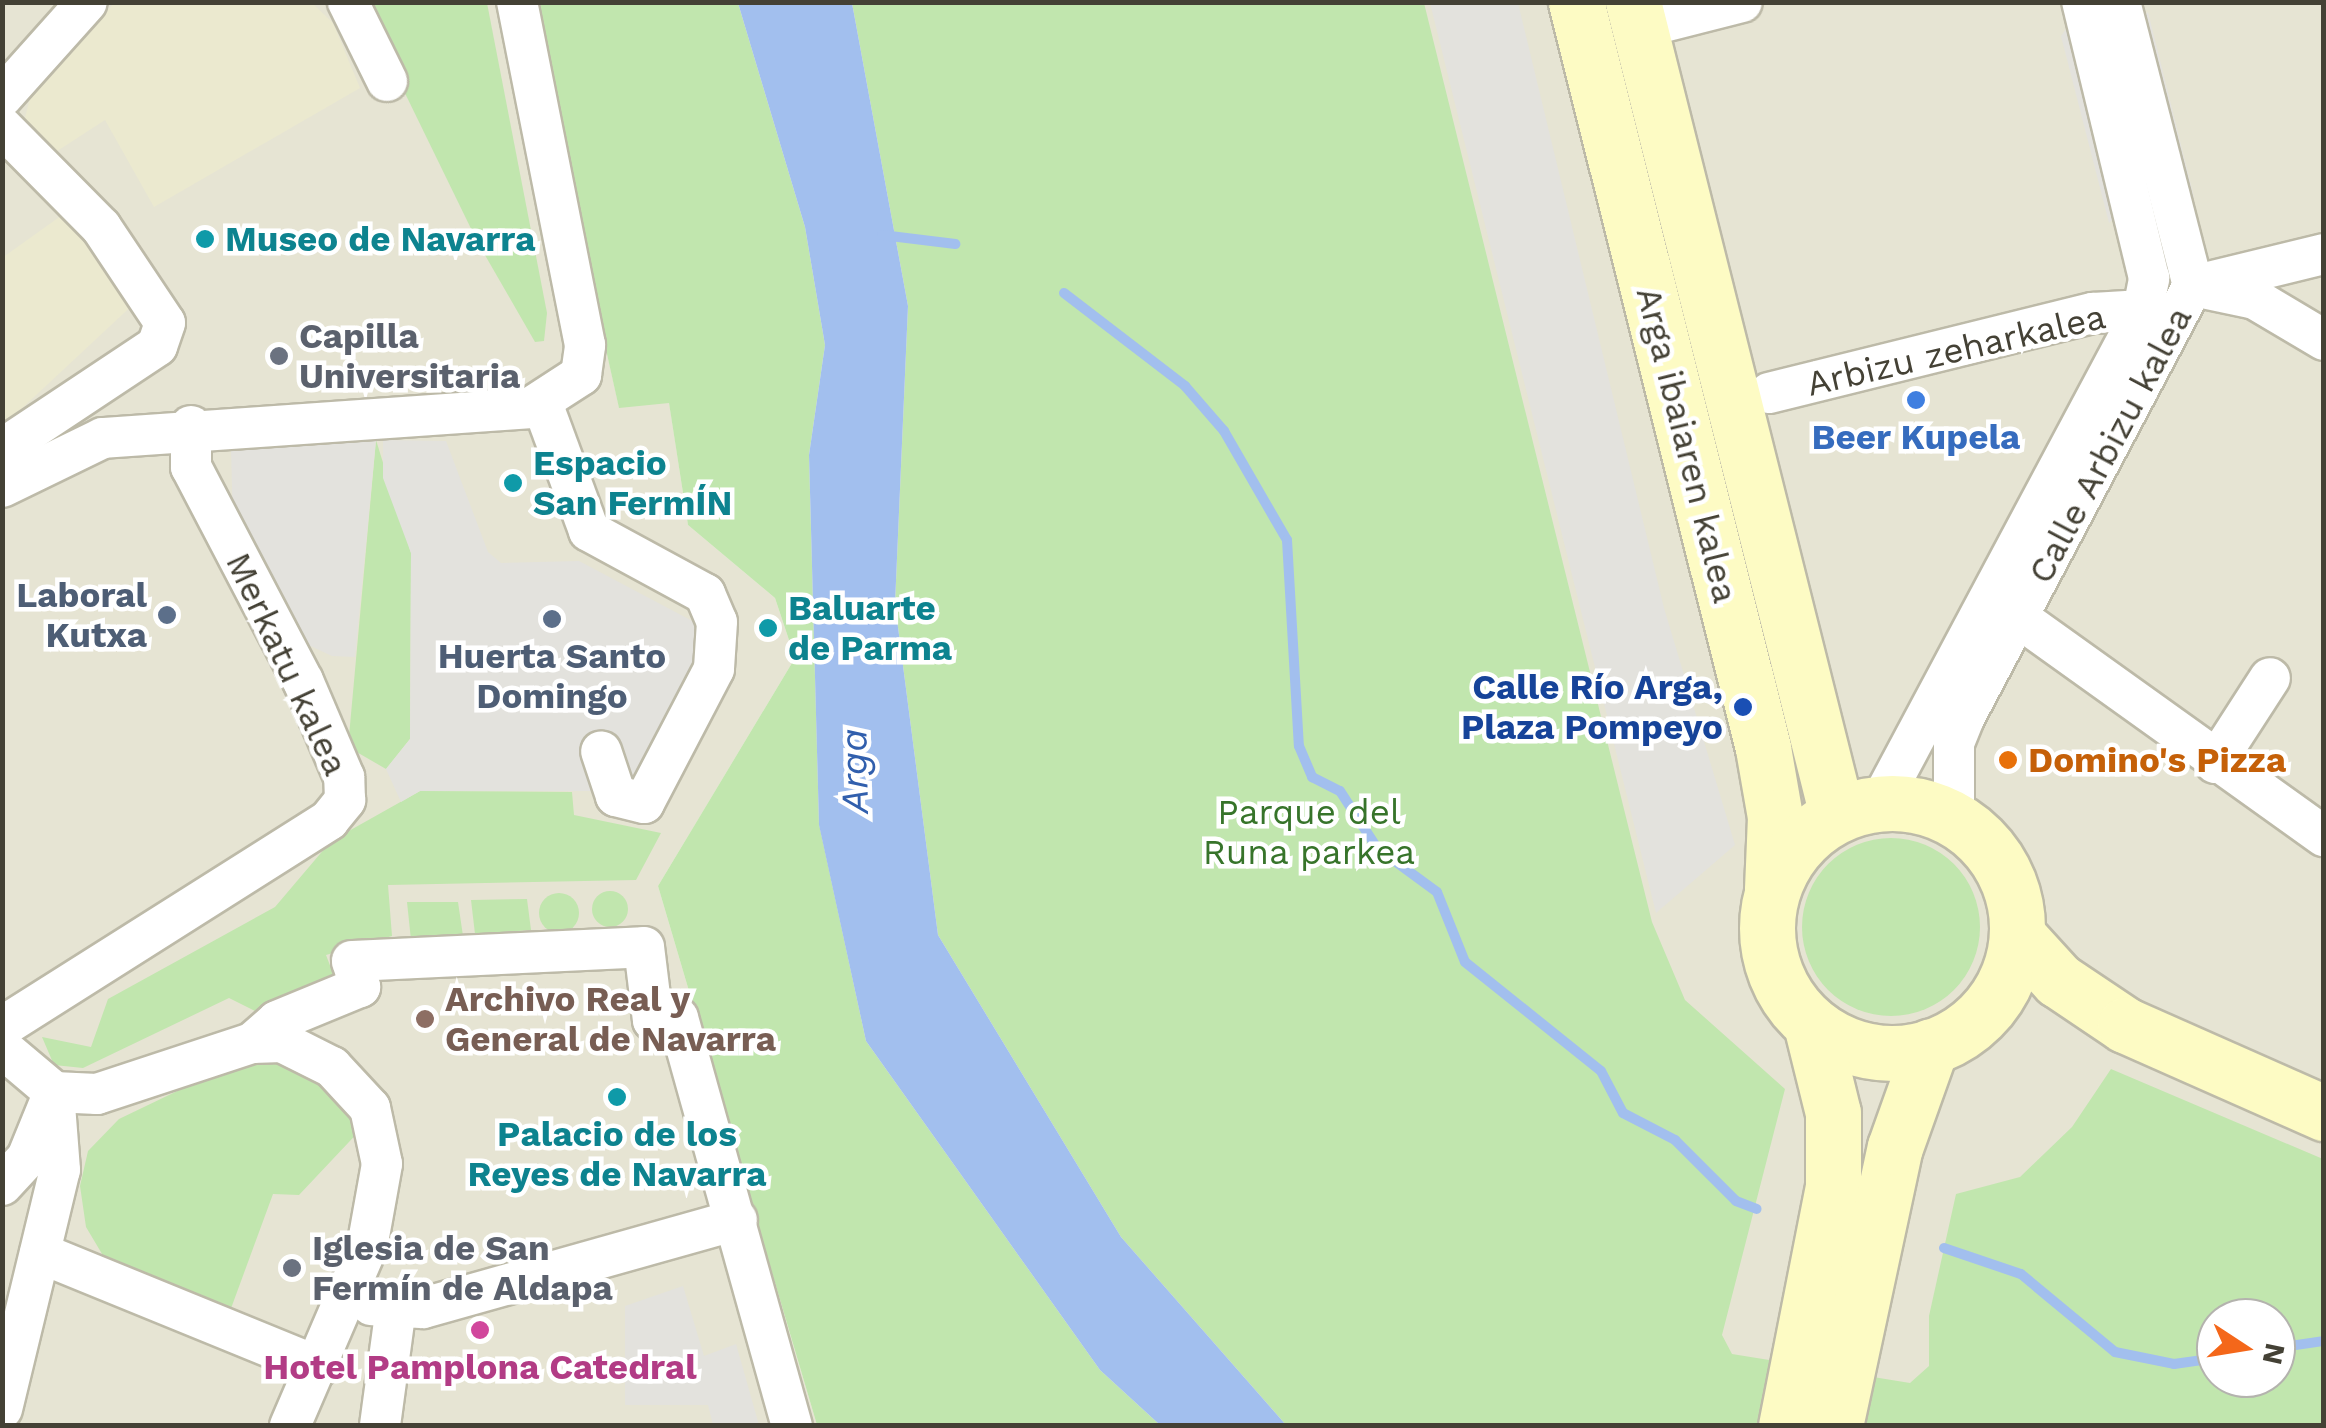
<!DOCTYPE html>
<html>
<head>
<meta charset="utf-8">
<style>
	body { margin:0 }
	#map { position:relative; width:2326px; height:1428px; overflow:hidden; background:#f2f1e5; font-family:"Work Sans",sans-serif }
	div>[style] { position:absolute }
	.residential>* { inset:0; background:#e6e4d3 }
	.education>* { inset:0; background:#ebe9cf }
	.green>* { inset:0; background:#c1e6ae }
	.round { border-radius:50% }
	.parking>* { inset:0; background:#e3e2dd }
	.water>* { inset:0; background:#a2bfee }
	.stream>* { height:10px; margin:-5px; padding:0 5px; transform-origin:5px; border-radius:5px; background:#a2bfee }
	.roads { filter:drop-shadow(2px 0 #bdbaa8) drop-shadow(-2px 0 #bdbaa8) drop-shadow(0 2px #bdbaa8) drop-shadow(0 -2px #bdbaa8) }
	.street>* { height:40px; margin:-20px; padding:0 20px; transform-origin:20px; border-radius:20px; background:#fff }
	.secondary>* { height:55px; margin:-27.5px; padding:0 27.5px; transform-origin:27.5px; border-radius:27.5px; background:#fdfbc4 }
	.secondary>.ring { margin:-27.5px; padding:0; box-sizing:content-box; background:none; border:55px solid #fdfbc4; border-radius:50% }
	.dots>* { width:28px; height:28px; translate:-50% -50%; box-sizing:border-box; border:5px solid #fff; border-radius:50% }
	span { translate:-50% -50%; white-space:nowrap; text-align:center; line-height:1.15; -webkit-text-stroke:9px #fff; paint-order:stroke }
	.culture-label { font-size:35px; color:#0d838f; font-weight:700 }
	.left { translate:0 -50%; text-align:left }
	.worship-label { font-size:35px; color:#5b616d; font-weight:700 }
	.street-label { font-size:35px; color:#444135 }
	.shop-label { font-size:35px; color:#366cbe; font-weight:700 }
	.service-label { font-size:35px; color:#4e5e75; font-weight:700 }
	.right { translate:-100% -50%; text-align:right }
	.transit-label { font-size:35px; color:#164399; font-weight:700 }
	.food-label { font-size:35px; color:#c56008; font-weight:700 }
	.park-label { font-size:35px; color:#37742a }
	.education-label { font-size:35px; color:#785e54; font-weight:700 }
	.hotel-label { font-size:35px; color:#b23c85; font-weight:700 }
	.water-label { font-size:38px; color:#315fad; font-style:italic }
	.frame { position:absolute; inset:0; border:5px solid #444135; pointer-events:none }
	.north { position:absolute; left:2196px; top:1298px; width:100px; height:100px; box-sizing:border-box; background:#fff; border:2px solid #b4b3ae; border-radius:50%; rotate:102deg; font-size:28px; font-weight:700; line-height:40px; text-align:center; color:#444135 }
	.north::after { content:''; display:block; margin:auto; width:35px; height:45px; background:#f4671a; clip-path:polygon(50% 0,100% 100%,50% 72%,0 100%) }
</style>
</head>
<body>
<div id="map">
	<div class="residential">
		<div style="clip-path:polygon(3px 3px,540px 3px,557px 130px,619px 407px,669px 402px,688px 525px,775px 598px,795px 658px,658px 886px,817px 1425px,3px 1426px)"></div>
		<div style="clip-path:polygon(evenodd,903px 3px,2323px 3px,2323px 1425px,1362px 1425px,903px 3px,2216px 1318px,2276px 1318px,2276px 1378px,2216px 1378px,2216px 1318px)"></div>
	</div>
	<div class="education">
		<div style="clip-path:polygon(114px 3px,312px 3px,333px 23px,360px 88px,154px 207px,105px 120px,51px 155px,23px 126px,30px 98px)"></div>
		<div style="clip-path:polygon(65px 213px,139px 299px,3px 426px,2px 258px)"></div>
	</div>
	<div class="green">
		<div style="clip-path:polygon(361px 3px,487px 3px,547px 313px,544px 341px,535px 342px,478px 243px)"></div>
		<div style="clip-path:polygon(540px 3px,738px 3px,805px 227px,825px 345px,809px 455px,819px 824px,866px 1041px,1100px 1370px,1160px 1425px,817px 1425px,658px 886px,795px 658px,775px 598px,688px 525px,669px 403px,619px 408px,557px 130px)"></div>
		<div style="clip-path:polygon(evenodd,852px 3px,1424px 3px,1652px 922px,1685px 1000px,1785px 1089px,1722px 1335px,1732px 1354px,1910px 1383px,1929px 1366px,1929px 1316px,1956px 1194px,2020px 1177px,2072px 1127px,2111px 1069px,2323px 1159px,2323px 1425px,1286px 1425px,1121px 1237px,938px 935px,895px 604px,908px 306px,852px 3px,2216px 1318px,2276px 1318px,2276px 1378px,2216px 1378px,2216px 1318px)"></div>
		<div style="clip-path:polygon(376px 440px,411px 553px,410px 739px,386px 769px,348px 747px)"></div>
		<div style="clip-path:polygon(420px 791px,572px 792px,574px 815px,661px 833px,636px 880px,388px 885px,392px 936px,326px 955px,338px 986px,263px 1015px,229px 998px,83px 1068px,54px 1065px,42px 1037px,91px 1047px,108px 999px,275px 907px,331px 841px)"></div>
		<div class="round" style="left:1802px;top:838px;width:178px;height:178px"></div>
		<div class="round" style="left:592px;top:891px;width:36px;height:36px"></div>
		<div class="round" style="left:539px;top:893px;width:40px;height:40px"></div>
		<div style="clip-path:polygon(527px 899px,531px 930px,475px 934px,471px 900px)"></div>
		<div style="clip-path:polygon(407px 902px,458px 902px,463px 936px,411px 940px)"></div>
		<div style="clip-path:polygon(248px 1057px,306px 1065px,365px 1125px,299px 1195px,273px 1194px,226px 1322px,111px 1269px,86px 1227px,80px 1186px,88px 1151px,119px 1119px)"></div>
	</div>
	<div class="parking">
		<div style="clip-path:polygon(1430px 3px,1518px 3px,1664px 608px,1735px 845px,1656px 913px)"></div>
		<div style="clip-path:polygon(2078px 12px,2126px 207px,2109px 223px,2061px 36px)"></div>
		<div style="clip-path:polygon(2148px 12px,2194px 197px,2177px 215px,2130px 30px)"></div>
		<div style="clip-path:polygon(376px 440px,355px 657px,332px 656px,302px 642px,233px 526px,231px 449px)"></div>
		<div style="clip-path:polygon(383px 440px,446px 441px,488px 552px,501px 563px,579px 561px,698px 624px,702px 647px,627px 787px,590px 766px,593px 791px,420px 791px,401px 802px,386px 769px,410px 739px,411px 553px,383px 478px)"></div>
		<div style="clip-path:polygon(683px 1286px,704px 1356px,736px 1344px,759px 1425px,713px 1425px,708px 1405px,625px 1405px,625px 1306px)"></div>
	</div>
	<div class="water">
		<div style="clip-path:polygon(738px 3px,852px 3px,908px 306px,895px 604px,938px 935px,1121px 1237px,1286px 1425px,1160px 1425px,1100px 1370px,866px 1041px,819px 825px,809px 455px,825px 345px,805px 227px)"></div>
	</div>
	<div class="stream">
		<div style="left:882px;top:235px;width:74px;rotate:7deg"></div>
		<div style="left:1064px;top:293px;width:153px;rotate:37.5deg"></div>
		<div style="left:1185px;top:386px;width:60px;rotate:49.1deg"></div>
		<div style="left:1224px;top:431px;width:126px;rotate:60deg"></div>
		<div style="left:1287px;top:540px;width:206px;rotate:86.7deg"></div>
		<div style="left:1299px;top:746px;width:34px;rotate:67deg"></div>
		<div style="left:1312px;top:777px;width:31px;rotate:27deg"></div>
		<div style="left:1340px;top:791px;width:68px;rotate:57deg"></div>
		<div style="left:1377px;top:848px;width:74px;rotate:36.3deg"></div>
		<div style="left:1437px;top:892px;width:75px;rotate:68.2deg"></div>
		<div style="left:1465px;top:962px;width:174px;rotate:38.7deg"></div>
		<div style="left:1601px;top:1071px;width:47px;rotate:62.4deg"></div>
		<div style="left:1623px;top:1113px;width:59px;rotate:27.4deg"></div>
		<div style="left:1675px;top:1140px;width:86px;rotate:45deg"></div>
		<div style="left:1736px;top:1201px;width:22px;rotate:21deg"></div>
		<div style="left:1944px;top:1248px;width:81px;rotate:18.7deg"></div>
		<div style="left:2021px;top:1274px;width:122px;rotate:39.7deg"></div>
		<div style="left:2115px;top:1352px;width:60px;rotate:11.5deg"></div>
		<div style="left:2174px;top:1364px;width:42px;rotate:-8.1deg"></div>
		<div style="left:2276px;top:1348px;width:49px;rotate:-8.3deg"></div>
	</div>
	<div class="roads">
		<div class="street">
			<div style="left:348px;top:2px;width:88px;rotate:63.7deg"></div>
			<div style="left:1640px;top:28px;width:105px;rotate:-14.3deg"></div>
			<div style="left:2px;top:97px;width:127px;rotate:-48.2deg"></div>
			<div style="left:2px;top:127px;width:141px;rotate:45.3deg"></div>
			<div style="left:101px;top:227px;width:115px;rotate:56.3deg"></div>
			<div style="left:165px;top:323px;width:24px;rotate:109deg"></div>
			<div style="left:157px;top:346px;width:186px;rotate:146.4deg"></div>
			<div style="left:2201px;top:284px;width:127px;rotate:-13.7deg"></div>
			<div style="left:2193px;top:286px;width:63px;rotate:11.8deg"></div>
			<div style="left:2255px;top:299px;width:80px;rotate:30.7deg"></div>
			<div style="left:1769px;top:393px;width:334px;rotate:-13.9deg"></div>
			<div style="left:2093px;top:313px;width:50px;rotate:-3.4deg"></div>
			<div style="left:542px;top:403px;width:136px;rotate:69.8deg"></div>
			<div style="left:589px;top:531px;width:132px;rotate:28.5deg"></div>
			<div style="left:705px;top:594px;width:30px;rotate:67deg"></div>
			<div style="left:717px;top:622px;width:47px;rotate:93.7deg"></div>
			<div style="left:714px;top:669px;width:151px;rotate:117.6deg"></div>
			<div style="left:644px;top:803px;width:29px;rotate:-166deg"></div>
			<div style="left:616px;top:796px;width:47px;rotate:-108.4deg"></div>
			<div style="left:2px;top:487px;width:112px;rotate:-25.9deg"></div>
			<div style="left:103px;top:438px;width:428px;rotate:-4deg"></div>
			<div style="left:530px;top:408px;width:61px;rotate:-32.9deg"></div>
			<div style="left:581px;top:375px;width:30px;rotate:-82deg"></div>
			<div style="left:585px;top:345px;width:350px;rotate:-101.2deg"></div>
			<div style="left:2019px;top:618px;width:375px;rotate:35.6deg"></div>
			<div style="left:2215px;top:763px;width:101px;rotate:-57.1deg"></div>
			<div style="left:1880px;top:803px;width:559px;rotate:-61.92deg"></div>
			<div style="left:2143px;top:310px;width:33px;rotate:-79deg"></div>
			<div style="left:2149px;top:278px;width:284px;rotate:-103.6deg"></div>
			<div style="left:1954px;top:819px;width:76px;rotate:-90deg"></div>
			<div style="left:1954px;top:743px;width:29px;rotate:-68deg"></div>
			<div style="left:1965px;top:716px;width:487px;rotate:-62.1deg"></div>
			<div style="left:2193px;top:286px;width:293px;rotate:-104.4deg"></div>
			<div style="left:2px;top:1027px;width:387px;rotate:-32.3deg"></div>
			<div style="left:329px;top:820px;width:26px;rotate:-51deg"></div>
			<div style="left:345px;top:800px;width:23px;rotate:-92deg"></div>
			<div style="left:344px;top:777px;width:104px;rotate:-113.1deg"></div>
			<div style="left:303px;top:681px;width:242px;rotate:-117.6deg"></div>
			<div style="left:191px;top:467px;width:41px;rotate:-90deg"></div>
			<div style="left:252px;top:1043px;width:33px;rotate:-41deg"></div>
			<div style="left:277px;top:1021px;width:90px;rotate:-22.3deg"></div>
			<div style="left:360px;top:987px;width:27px;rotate:-107deg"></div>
			<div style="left:352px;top:961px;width:292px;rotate:-2.7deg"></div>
			<div style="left:644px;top:947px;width:74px;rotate:83deg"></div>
			<div style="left:653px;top:1020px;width:25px;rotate:-5deg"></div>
			<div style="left:678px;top:1018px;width:424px;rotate:74.4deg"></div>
			<div style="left:2px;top:1048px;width:68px;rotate:40.2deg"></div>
			<div style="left:54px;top:1092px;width:43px;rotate:2.7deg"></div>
			<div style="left:97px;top:1094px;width:163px;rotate:-18.2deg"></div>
			<div style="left:252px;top:1043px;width:30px;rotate:-2deg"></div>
			<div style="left:282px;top:1042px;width:56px;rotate:26.6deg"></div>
			<div style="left:332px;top:1067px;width:56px;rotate:47.2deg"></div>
			<div style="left:370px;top:1108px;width:57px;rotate:77.9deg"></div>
			<div style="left:382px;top:1164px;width:84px;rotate:100.2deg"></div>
			<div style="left:367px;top:1247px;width:195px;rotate:113.3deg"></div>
			<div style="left:2px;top:1185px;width:37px;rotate:-47deg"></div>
			<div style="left:27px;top:1158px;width:71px;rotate:-67.8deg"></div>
			<div style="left:40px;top:1253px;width:301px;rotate:22.2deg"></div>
			<div style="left:371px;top:1305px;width:25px;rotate:5deg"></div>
			<div style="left:396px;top:1307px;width:120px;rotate:97.7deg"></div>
			<div style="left:396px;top:1307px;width:27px;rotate:2deg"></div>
			<div style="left:423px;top:1308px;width:326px;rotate:-15.7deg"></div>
			<div style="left:2px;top:1409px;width:246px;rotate:-76.4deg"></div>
			<div style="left:60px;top:1170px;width:78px;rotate:-94.4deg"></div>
		</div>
		<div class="secondary">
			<div style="left:1576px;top:2px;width:769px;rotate:75.93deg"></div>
			<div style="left:1763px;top:748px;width:70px;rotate:80.1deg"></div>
			<div style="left:1775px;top:817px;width:73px;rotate:92.4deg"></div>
			<div style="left:1633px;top:2px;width:838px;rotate:75.91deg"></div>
			<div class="ring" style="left:1767px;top:803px;width:195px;height:195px"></div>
			<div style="left:2017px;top:935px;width:61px;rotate:47.7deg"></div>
			<div style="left:2058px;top:980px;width:81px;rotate:33.9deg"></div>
			<div style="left:2125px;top:1025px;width:218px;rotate:23.9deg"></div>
			<div style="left:1786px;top:1426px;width:244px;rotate:-78.9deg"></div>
			<div style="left:1833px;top:1187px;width:74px;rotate:-90deg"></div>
			<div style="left:1833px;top:1113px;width:92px;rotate:-103.9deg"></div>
			<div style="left:1835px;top:1426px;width:285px;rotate:-77.9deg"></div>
			<div style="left:1895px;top:1147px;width:107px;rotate:-70.4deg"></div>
		</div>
	</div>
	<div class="dots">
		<div style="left:205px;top:239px;background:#0f9aa8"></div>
		<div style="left:279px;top:356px;background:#6b7280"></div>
		<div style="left:1916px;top:400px;background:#3f7fe0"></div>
		<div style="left:513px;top:483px;background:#0f9aa8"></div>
		<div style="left:167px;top:615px;background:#5c6f8a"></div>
		<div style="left:552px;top:619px;background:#5c6f8a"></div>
		<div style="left:768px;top:628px;background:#0f9aa8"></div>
		<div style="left:1743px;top:707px;background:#1a4fb4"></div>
		<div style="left:2008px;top:760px;background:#e8710a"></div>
		<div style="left:425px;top:1019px;background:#8d6e63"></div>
		<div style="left:617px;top:1097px;background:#0f9aa8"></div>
		<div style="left:292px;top:1268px;background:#6b7280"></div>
		<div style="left:480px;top:1330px;background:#d1479c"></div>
	</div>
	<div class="culture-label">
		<span class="left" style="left:225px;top:239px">Museo de Navarra</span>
		<span class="left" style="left:533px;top:483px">Espacio<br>San FermÍN</span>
		<span class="left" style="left:788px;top:628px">Baluarte<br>de Parma</span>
		<span style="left:617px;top:1154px">Palacio de los<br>Reyes de Navarra</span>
	</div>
	<div class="worship-label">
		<span class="left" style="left:299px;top:356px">Capilla<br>Universitaria</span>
		<span class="left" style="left:312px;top:1268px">Iglesia de San<br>Fermín de Aldapa</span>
	</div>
	<div class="street-label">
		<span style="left:1956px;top:350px;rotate:-13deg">Arbizu zeharkalea</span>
		<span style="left:1687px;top:445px;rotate:76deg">Arga ibaiaren kalea</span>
		<span style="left:2110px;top:445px;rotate:-62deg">Calle Arbizu kalea</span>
		<span style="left:287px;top:664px;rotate:65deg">Merkatu kalea</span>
	</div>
	<div class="shop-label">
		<span style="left:1916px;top:437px">Beer Kupela</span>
	</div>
	<div class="service-label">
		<span class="right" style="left:147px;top:615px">Laboral<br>Kutxa</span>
		<span style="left:552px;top:676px">Huerta Santo<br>Domingo</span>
	</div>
	<div class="transit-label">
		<span class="right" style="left:1723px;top:707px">Calle Río Arga,<br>Plaza Pompeyo</span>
	</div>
	<div class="food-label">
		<span class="left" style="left:2028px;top:760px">Domino's Pizza</span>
	</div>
	<div class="park-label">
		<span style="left:1309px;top:832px">Parque del<br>Runa parkea</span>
	</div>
	<div class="education-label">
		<span class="left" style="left:445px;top:1019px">Archivo Real y<br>General de Navarra</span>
	</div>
	<div class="hotel-label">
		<span style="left:480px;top:1367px">Hotel Pamplona Catedral</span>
	</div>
	<div class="water-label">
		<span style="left:855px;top:771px;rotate:-91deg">Arga</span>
	</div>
	<div class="frame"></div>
	<div class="north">N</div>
</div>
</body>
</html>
